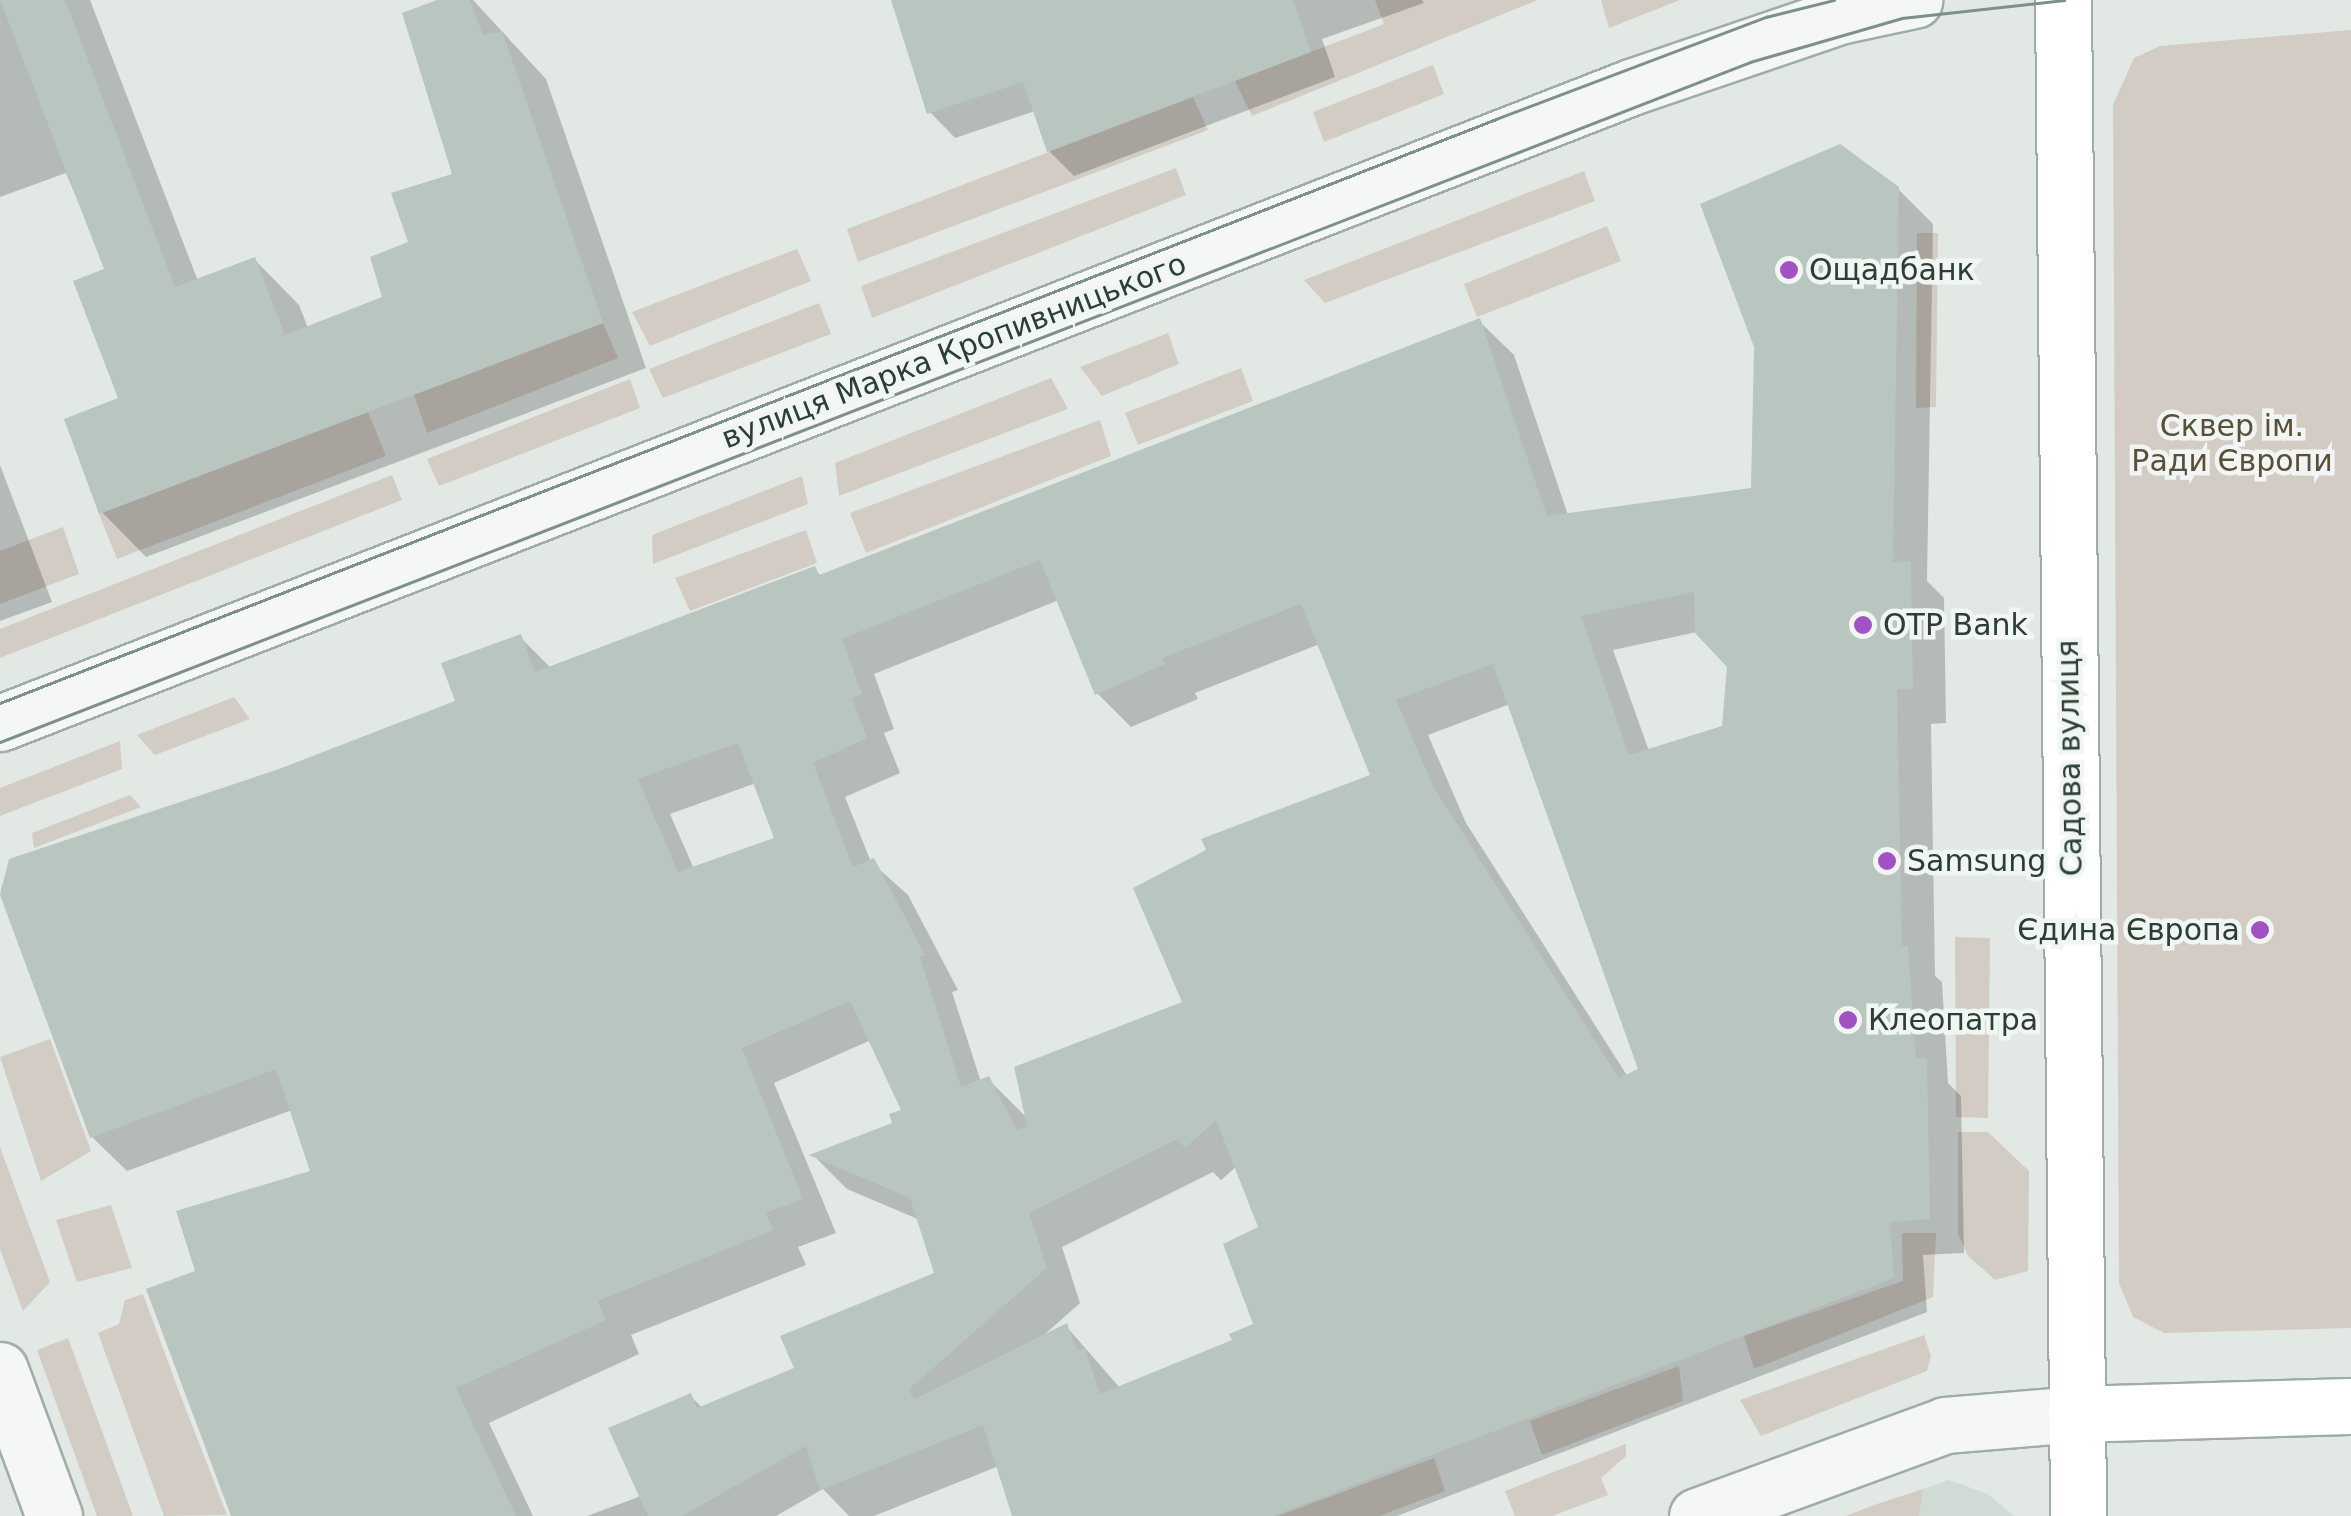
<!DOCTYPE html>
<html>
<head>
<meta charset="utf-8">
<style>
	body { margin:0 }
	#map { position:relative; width:2351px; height:1516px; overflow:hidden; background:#e2e9e5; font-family:"DejaVu Sans",sans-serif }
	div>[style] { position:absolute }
	.built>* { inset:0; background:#d0dbd5 }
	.green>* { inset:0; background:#d2ccc4 }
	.shadow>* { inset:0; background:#0003 }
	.building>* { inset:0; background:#b9c5bf }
	.roads { filter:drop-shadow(2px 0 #a0aca6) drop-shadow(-2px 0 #a0aca6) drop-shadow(0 2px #a0aca6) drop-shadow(0 -2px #a0aca6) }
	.minor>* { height:55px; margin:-27.5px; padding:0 27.5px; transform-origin:27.5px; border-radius:27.5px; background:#f4f7f6 }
	.major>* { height:55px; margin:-27.5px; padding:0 27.5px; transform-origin:27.5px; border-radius:27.5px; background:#fff }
	.tram>* { height:2.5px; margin:-1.25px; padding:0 1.25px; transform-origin:1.25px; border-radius:1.25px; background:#7c9187 }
	.dots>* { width:28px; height:28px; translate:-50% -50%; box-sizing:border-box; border:5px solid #f1f6f4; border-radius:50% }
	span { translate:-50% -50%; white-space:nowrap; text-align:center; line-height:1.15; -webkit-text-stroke:9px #f1f6f4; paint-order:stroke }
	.poi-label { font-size:30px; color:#2b3f35 }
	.left { translate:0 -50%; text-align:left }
	.right { translate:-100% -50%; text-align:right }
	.street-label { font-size:30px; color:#2b3f35 }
	.park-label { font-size:30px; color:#5a503a }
</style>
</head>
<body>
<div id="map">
	<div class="built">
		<div style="clip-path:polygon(1949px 1480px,1988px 1494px,2014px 1516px,1846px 1516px)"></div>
	</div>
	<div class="green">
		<div style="clip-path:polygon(1375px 0,1538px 0,1252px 116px,1235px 81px,1384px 24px)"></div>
		<div style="clip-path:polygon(1601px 0,1680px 0,1609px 28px)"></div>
		<div style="clip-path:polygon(2351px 30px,2351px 1328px,2164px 1333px,2133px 1317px,2119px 1283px,2113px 105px,2134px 58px,2160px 46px)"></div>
		<div style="clip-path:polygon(1433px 65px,1444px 94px,1324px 142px,1313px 112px)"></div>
		<div style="clip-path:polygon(1193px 97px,1208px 130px,858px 262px,847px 229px)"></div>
		<div style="clip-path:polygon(1176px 168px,1186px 195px,872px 318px,861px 286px)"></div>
		<div style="clip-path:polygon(1584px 171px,1595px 201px,1325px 303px,1304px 280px)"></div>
		<div style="clip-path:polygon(1607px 226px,1621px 261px,1477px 317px,1464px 284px)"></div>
		<div style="clip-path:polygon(1917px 233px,1938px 233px,1936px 407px,1916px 408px)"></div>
		<div style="clip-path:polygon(797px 249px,811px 281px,650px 346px,632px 312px)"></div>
		<div style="clip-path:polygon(819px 303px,831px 334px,663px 398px,649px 369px)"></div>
		<div style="clip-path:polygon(603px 323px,618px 358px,427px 433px,414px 395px)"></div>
		<div style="clip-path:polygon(1168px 333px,1179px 364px,1102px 396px,1080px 367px)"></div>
		<div style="clip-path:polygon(1241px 368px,1253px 401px,1138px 445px,1125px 413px)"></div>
		<div style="clip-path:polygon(1051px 378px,1068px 409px,839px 496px,835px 463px)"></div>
		<div style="clip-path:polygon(630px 379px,640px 408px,439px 486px,427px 459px)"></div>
		<div style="clip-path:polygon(368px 412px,386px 456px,117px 559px,99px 514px)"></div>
		<div style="clip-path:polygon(1100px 420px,1111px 456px,866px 553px,850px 513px)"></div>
		<div style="clip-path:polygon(392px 475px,402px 500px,0 658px,0 629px)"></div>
		<div style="clip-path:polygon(802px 476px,808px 504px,653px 564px,652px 535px)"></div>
		<div style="clip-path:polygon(63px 527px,79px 574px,0 604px,0 551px)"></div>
		<div style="clip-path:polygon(806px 530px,817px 563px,690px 611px,675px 578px)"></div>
		<div style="clip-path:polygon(234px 697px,250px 719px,155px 755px,137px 735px)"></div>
		<div style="clip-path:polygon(120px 741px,122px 769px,0 816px,0 788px)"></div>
		<div style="clip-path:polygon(130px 795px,141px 807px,34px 848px,32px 833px)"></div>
		<div style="clip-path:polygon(1955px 937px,1990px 938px,1988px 1118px,1956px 1117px)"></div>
		<div style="clip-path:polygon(50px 1039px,91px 1151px,41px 1181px,0 1057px)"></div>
		<div style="clip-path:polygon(1958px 1132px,1988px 1132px,2029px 1171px,2028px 1271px,1995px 1280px,1968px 1256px,1958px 1234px)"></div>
		<div style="clip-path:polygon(0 1147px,50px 1282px,23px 1311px,0 1249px)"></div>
		<div style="clip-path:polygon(111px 1205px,132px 1268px,77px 1282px,56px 1220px)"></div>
		<div style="clip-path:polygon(1902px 1233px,1936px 1233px,1933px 1297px,1754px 1369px,1744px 1336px,1903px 1281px)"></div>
		<div style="clip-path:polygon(143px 1294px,178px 1389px,227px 1515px,164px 1516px,98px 1333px,119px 1324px,125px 1300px)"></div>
		<div style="clip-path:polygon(1924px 1335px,1931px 1356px,1927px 1371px,1761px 1436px,1740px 1400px)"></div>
		<div style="clip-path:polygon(68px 1338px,133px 1516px,97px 1516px,37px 1350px)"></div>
		<div style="clip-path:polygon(1679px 1366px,1683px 1401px,1542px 1455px,1530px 1421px)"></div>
		<div style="clip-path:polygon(1626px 1444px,1626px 1456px,1601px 1478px,1608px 1495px,1552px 1516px,1515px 1516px,1505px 1491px)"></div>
		<div style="clip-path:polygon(1434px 1458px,1445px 1491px,1379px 1516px,1278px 1516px)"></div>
		<div style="clip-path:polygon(1923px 1489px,1919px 1516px,1846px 1516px,1874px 1505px)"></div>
	</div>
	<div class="shadow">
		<div style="clip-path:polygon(0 0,90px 0,198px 281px,255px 260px,299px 305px,308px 328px,385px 299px,455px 175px,444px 0,473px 0,546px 79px,646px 368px,146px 557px,102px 512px,121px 400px,107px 270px,66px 173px,0 197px)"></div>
		<div style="clip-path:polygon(894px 0,1422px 0,1424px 3px,1322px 39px,1335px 77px,1074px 176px,1049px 151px,1035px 111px,955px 138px,930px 112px)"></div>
		<div style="clip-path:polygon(evenodd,1898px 189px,1933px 224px,1927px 581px,1944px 598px,1946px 723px,1931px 724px,1935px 976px,1942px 982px,1948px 1083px,1961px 1096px,1964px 1253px,1923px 1255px,1927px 1312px,1397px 1516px,1015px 1516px,999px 1466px,874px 1516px,849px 1516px,823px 1489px,776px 1516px,587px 1516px,641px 1496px,690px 1396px,703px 1408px,797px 1369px,937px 1275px,920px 1220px,847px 1189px,814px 1156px,896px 1125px,905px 1111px,871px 1040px,774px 1083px,836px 1233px,798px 1247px,806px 1265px,631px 1335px,639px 1354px,489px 1423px,533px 1516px,233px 1516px,198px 1273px,313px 1173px,292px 1110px,127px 1171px,92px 1137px,1px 889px,11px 861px,280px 771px,459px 702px,520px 637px,552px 669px,814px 569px,822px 577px,1479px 321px,1514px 355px,1568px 515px,1754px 491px,1898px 189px,1059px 600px,1097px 693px,1131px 727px,1198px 699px,1195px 693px,1320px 644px,1373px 776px,1185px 1003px,1029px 1120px,988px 1079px,981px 1082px,952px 992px,958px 990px,908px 895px,871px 862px,845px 797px,900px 773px,884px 733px,894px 729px,874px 674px,1059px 600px,1898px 189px,1697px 632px,1729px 667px,1724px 728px,1649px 751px,1613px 650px,1697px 632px,1898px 189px,1510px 704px,1641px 1070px,1628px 1077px,1466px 823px,1428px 735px,1510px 704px,1898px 189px,756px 783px,777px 839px,694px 869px,670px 814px,756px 783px,1898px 189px,1237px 1166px,1261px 1228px,1256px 1325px,1236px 1341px,1120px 1388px,1066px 1326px,1043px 1336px,1080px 1303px,1062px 1247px,1213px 1172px,1221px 1180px,1237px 1166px)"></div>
		<div style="clip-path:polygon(0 465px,52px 602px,0 621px)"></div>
	</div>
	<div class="building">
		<div style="clip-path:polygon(0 0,65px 0,175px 287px,255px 257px,285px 335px,382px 297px,370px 257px,408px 242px,391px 193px,452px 174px,402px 13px,437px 0,470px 0,483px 35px,502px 31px,603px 323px,99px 514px,64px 419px,118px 398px,73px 281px,104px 269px)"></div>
		<div style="clip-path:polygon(891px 0,1293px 0,1311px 52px,1047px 152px,1023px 82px,927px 114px)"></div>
		<div style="clip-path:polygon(evenodd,1840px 144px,1899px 187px,1893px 562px,1911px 561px,1913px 689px,1897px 690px,1902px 946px,1908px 946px,1916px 1058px,1927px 1059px,1930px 1219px,1890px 1222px,1894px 1278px,1273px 1516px,1012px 1516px,983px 1425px,820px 1490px,806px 1446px,682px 1516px,648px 1516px,608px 1428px,691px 1393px,697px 1408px,794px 1368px,780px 1336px,934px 1273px,910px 1198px,809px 1155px,892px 1123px,889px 1114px,901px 1110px,850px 1001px,742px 1048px,803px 1199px,766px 1213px,773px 1230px,598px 1301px,606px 1320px,456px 1388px,516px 1516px,231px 1516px,146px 1289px,195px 1271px,176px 1211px,310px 1171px,276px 1069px,90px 1138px,0 895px,9px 859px,279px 769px,455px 701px,441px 663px,521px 634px,535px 672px,815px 566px,819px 575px,1480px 318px,1547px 516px,1751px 488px,1754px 347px,1700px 204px,1840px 144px,1040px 560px,1095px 695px,1165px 664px,1162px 658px,1301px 604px,1370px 775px,1201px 839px,1206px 850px,1133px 888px,1182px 1002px,1014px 1067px,1027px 1126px,1017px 1130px,989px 1076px,961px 1087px,920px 957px,925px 955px,874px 858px,853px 867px,813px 763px,867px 738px,852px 698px,862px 694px,842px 639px,1040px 560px,1840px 144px,1694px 592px,1695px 633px,1727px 667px,1722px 726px,1629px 755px,1581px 616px,1694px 592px,1840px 144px,1493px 664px,1638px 1069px,1619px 1078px,1433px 786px,1396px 700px,1493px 664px,1840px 144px,738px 743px,774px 838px,678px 872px,638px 779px,738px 743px,1840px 144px,1216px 1120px,1258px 1227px,1223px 1244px,1253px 1324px,1229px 1334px,1232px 1340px,1100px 1394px,1085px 1348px,1077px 1351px,1067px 1323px,915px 1399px,908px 1390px,1047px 1268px,1029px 1213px,1177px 1139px,1185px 1148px,1216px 1120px)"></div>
	</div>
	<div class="roads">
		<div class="minor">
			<div style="left:0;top:723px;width:1751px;rotate:-21.3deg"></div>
			<div style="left:1631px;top:87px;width:224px;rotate:-18.8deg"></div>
			<div style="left:1843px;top:15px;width:73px;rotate:-11.9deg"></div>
			<div style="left:0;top:1370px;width:156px;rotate:69.7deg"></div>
			<div style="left:1697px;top:1516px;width:264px;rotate:-20.1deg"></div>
			<div style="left:1945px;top:1425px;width:131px;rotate:-4.8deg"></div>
		</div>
		<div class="major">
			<div style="left:2063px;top:0;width:1516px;rotate:89.43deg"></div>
			<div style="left:2076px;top:1414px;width:275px;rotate:-1.7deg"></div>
		</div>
	</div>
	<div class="tram">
		<div style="left:0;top:703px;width:1606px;rotate:-21.32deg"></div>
		<div style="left:1496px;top:119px;width:289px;rotate:-20.7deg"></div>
		<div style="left:1766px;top:17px;width:70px;rotate:-14deg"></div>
		<div style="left:0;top:742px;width:1877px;rotate:-21.23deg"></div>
		<div style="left:1750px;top:62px;width:158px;rotate:-16.1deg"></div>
		<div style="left:1902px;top:18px;width:163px;rotate:-6.3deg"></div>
	</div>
	<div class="dots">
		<div style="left:1789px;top:270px;background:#a352c3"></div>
		<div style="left:1863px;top:625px;background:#a352c3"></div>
		<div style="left:1887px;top:861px;background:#a352c3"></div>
		<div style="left:2260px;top:930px;background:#a352c3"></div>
		<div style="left:1848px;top:1020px;background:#a352c3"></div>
	</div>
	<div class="poi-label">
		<span class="left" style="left:1809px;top:270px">Ощадбанк</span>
		<span class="left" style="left:1883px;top:625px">OTP Bank</span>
		<span class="left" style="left:1907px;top:861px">Samsung</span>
		<span class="right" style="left:2240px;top:930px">Єдина Європа</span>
		<span class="left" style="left:1868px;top:1020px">Клеопатра</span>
	</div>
	<div class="street-label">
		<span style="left:954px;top:351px;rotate:-21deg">вулиця Марка Кропивницького</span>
		<span style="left:2070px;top:758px;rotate:-91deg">Садова вулиця</span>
	</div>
	<div class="park-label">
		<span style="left:2232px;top:443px">Сквер ім.<br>Ради Європи</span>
	</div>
</div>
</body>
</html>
